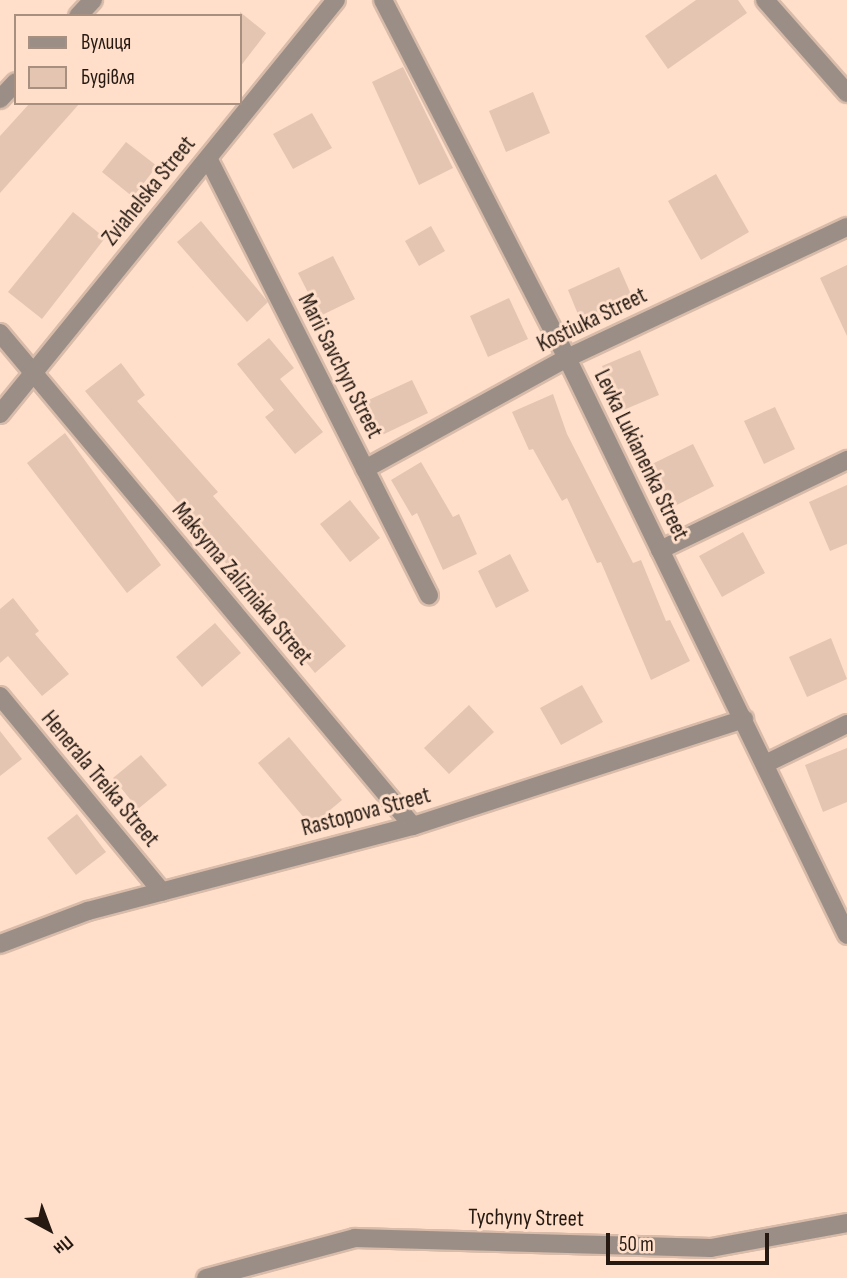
<!DOCTYPE html>
<html>
<head>
<meta charset="utf-8">
<style>
	body { margin:0 }
	#map { position:relative; width:847px; height:1278px; overflow:hidden; background:#ffdfca; font-family:"Sofia Sans Condensed",sans-serif }
	div>[style] { position:absolute }
	.building>* { inset:0; background:#e4c5b1 }
	.roads { filter:drop-shadow(2px 0 #d8bba9) drop-shadow(-2px 0 #d8bba9) drop-shadow(0 2px #d8bba9) drop-shadow(0 -2px #d8bba9) }
	.street>* { height:18px; margin:-9px; padding:0 9px; transform-origin:9px; border-radius:9px; background:#9b8e86 }
	span { translate:-50% -50%; white-space:nowrap; text-align:center; line-height:1.15; -webkit-text-stroke:6px #ffdfca; paint-order:stroke }
	.street-label { font-size:23px; color:#251912 }
	.legend { position:absolute; left:14px; top:14px; width:228px; height:91px; box-sizing:border-box; background:#ffdfca; border:2px solid #a89080; margin:0; padding:9px 12px; list-style:none; font-size:21px; color:#251912 }
	.legend li { display:flex; align-items:center; gap:14px; height:35px }
	.legend b { width:35px; border:2px solid #a89080 }
	.north { position:absolute; left:14px; top:1194px; width:70px; height:70px; -webkit-text-stroke:5px #ffdfca; paint-order:stroke; rotate:139deg; font-size:19px; font-weight:700; line-height:28px; text-align:center; color:#251912 }
	.north::after { content:''; display:block; margin:auto; width:24px; height:32px; background:#251912; clip-path:polygon(50% 0,100% 100%,50% 72%,0 100%) }
	.scale { position:absolute; left:606px; top:1233px; width:163px; height:32px; box-sizing:border-box; border:4px solid #251912; border-top:0; padding-left:9px; font-size:21px; line-height:24px; white-space:nowrap; color:#251912; -webkit-text-stroke:5px #ffdfca; paint-order:stroke }
</style>
</head>
<body>
<div id="map">
	<div class="building">
		<div style="clip-path:polygon(696px 0,738px 0,747px 13px,668px 69px,645px 36px)"></div>
		<div style="clip-path:polygon(240px 12px,266px 33px,240px 67px)"></div>
		<div style="clip-path:polygon(403px 67px,453px 168px,419px 185px,372px 82px)"></div>
		<div style="clip-path:polygon(533px 92px,550px 133px,506px 152px,489px 111px)"></div>
		<div style="clip-path:polygon(30px 103px,80px 103px,0 193px,0 136px)"></div>
		<div style="clip-path:polygon(312px 113px,332px 148px,293px 169px,273px 134px)"></div>
		<div style="clip-path:polygon(126px 142px,157px 166px,133px 197px,102px 172px)"></div>
		<div style="clip-path:polygon(716px 174px,749px 232px,701px 260px,668px 201px)"></div>
		<div style="clip-path:polygon(73px 212px,105px 238px,42px 319px,8px 292px)"></div>
		<div style="clip-path:polygon(201px 221px,268px 302px,247px 322px,177px 242px)"></div>
		<div style="clip-path:polygon(431px 226px,445px 251px,419px 266px,405px 241px)"></div>
		<div style="clip-path:polygon(333px 256px,355px 299px,320px 316px,298px 273px)"></div>
		<div style="clip-path:polygon(847px 265px,847px 336px,820px 278px)"></div>
		<div style="clip-path:polygon(619px 267px,634px 301px,582px 324px,568px 290px)"></div>
		<div style="clip-path:polygon(509px 298px,528px 339px,488px 357px,470px 316px)"></div>
		<div style="clip-path:polygon(269px 338px,294px 368px,280px 379px,323px 432px,295px 454px,265px 417px,274px 410px,237px 364px)"></div>
		<div style="clip-path:polygon(640px 350px,659px 395px,621px 411px,602px 366px)"></div>
		<div style="clip-path:polygon(121px 363px,145px 395px,137px 401px,218px 492px,213px 496px,346px 646px,315px 673px,283px 634px,287px 630px,192px 526px,195px 523px,85px 391px)"></div>
		<div style="clip-path:polygon(412px 380px,428px 413px,380px 436px,364px 402px)"></div>
		<div style="clip-path:polygon(553px 394px,567px 434px,633px 563px,641px 560px,666px 621px,670px 620px,690px 661px,651px 680px,601px 562px,597px 563px,567px 498px,562px 501px,533px 449px,529px 450px,512px 412px)"></div>
		<div style="clip-path:polygon(775px 407px,795px 449px,764px 464px,744px 421px)"></div>
		<div style="clip-path:polygon(65px 433px,161px 565px,127px 593px,27px 463px)"></div>
		<div style="clip-path:polygon(693px 444px,714px 486px,671px 508px,650px 465px)"></div>
		<div style="clip-path:polygon(421px 462px,453px 517px,459px 514px,477px 554px,443px 570px,417px 513px,412px 516px,391px 480px)"></div>
		<div style="clip-path:polygon(847px 485px,847px 544px,830px 551px,809px 502px)"></div>
		<div style="clip-path:polygon(350px 500px,380px 538px,350px 562px,320px 524px)"></div>
		<div style="clip-path:polygon(743px 532px,765px 573px,722px 597px,699px 556px)"></div>
		<div style="clip-path:polygon(510px 554px,529px 591px,496px 608px,478px 571px)"></div>
		<div style="clip-path:polygon(13px 598px,39px 631px,35px 634px,69px 674px,42px 696px,8px 656px,0 663px,0 609px)"></div>
		<div style="clip-path:polygon(215px 623px,241px 653px,202px 687px,176px 657px)"></div>
		<div style="clip-path:polygon(831px 638px,847px 679px,807px 697px,789px 657px)"></div>
		<div style="clip-path:polygon(582px 685px,603px 722px,561px 745px,540px 708px)"></div>
		<div style="clip-path:polygon(469px 705px,494px 732px,449px 774px,424px 748px)"></div>
		<div style="clip-path:polygon(0 731px,22px 759px,0 776px)"></div>
		<div style="clip-path:polygon(289px 737px,342px 800px,311px 826px,258px 763px)"></div>
		<div style="clip-path:polygon(847px 748px,847px 802px,823px 812px,805px 765px)"></div>
		<div style="clip-path:polygon(141px 755px,167px 785px,138px 809px,113px 778px)"></div>
		<div style="clip-path:polygon(77px 814px,106px 852px,76px 875px,47px 838px)"></div>
	</div>
	<div class="roads">
		<div class="street">
			<div style="left:383px;top:0;width:403px;rotate:62.8deg"></div>
			<div style="left:567px;top:358px;width:641px;rotate:64.11deg"></div>
			<div style="left:765px;top:0;width:124px;rotate:48.6deg"></div>
			<div style="left:78px;top:16px;width:22px;rotate:-47deg"></div>
			<div style="left:0;top:99px;width:23px;rotate:-47deg"></div>
			<div style="left:208px;top:158px;width:490px;rotate:63.2deg"></div>
			<div style="left:0;top:333px;width:643px;rotate:50.05deg"></div>
			<div style="left:0;top:414px;width:533px;rotate:-50.94deg"></div>
			<div style="left:365px;top:469px;width:230px;rotate:-28.8deg"></div>
			<div style="left:567px;top:358px;width:309px;rotate:-25.1deg"></div>
			<div style="left:660px;top:550px;width:208px;rotate:-25.7deg"></div>
			<div style="left:0;top:696px;width:254px;rotate:50.4deg"></div>
			<div style="left:767px;top:763px;width:89px;rotate:-26deg"></div>
			<div style="left:0;top:944px;width:94px;rotate:-20.6deg"></div>
			<div style="left:88px;top:911px;width:336px;rotate:-14.7deg"></div>
			<div style="left:413px;top:826px;width:348px;rotate:-17.9deg"></div>
			<div style="left:206px;top:1278px;width:154px;rotate:-15deg"></div>
			<div style="left:355px;top:1238px;width:356px;rotate:1.6deg"></div>
			<div style="left:711px;top:1248px;width:138px;rotate:-10.4deg"></div>
		</div>
	</div>
	<div class="street-label">
		<span style="left:149px;top:191px;rotate:-51deg">Zviahelska Street</span>
		<span style="left:592px;top:320px;rotate:-26deg">Kostiuka Street</span>
		<span style="left:340px;top:366px;rotate:63deg">Marii Savchyn Street</span>
		<span style="left:641px;top:455px;rotate:64deg">Levka Lukianenka Street</span>
		<span style="left:242px;top:584px;rotate:50deg">Maksyma Zalizniaka Street</span>
		<span style="left:100px;top:779px;rotate:50deg">Henerala Treika Street</span>
		<span style="left:366px;top:812px;rotate:-15deg">Rastopova Street</span>
		<span style="left:526px;top:1218px;rotate:1deg">Tychyny Street</span>
	</div>
	<ul class="legend">
	<li><b style="height:9px;background:#9b8e86"></b>Вулиця</li>
	<li><b style="height:19px;background:#e4c5b1"></b>Будівля</li>
	</ul>
	<div class="north">Пн</div>
	<div class="scale">50 m</div>
</div>
</body>
</html>
